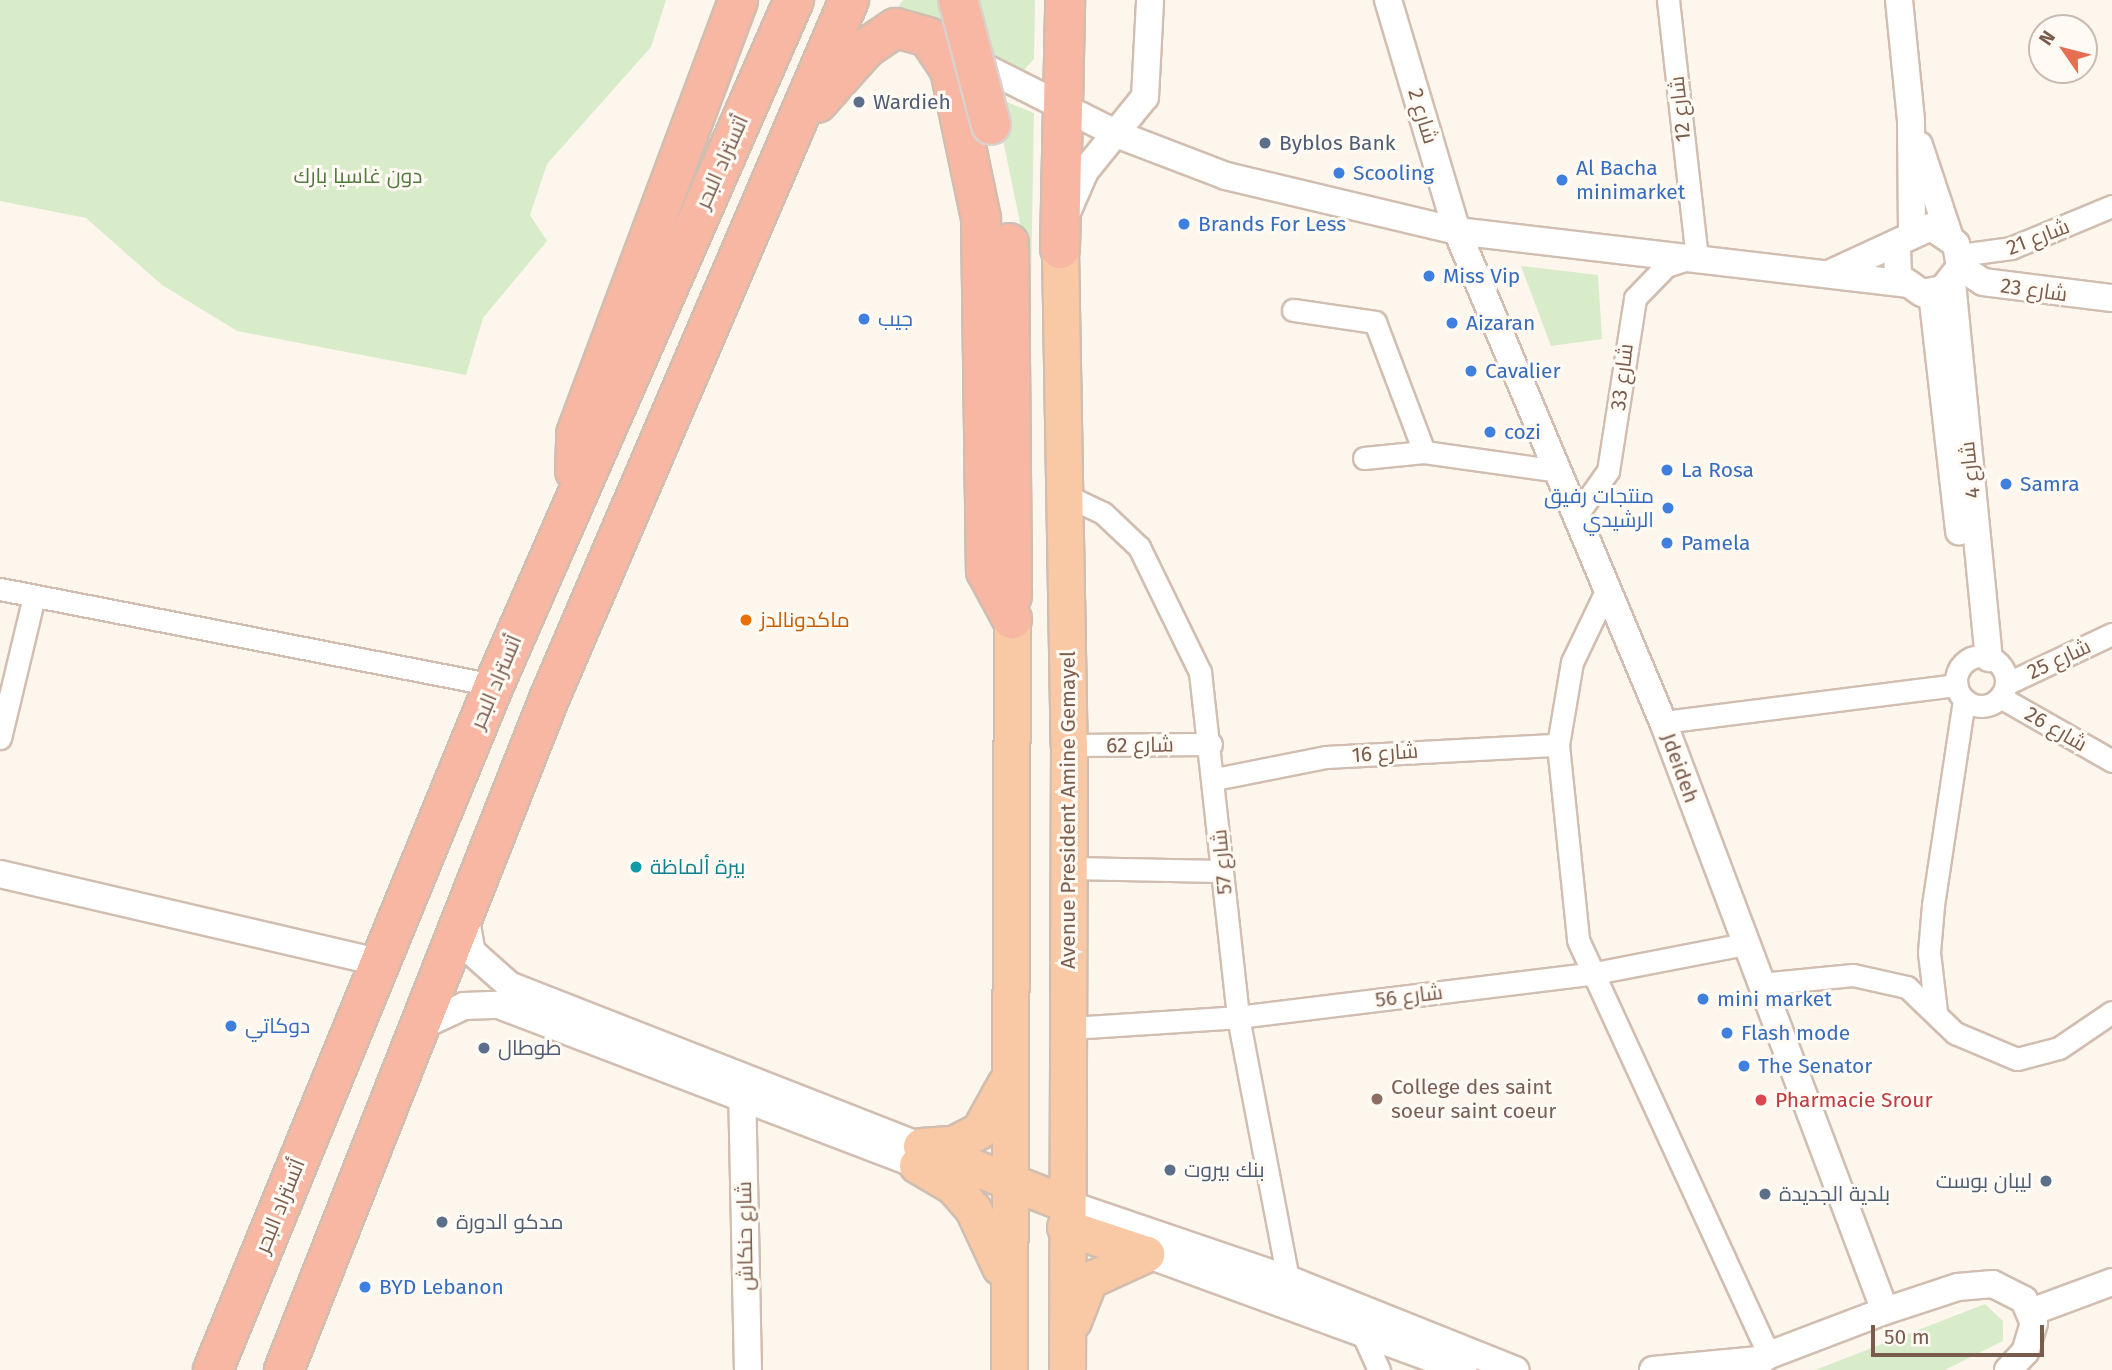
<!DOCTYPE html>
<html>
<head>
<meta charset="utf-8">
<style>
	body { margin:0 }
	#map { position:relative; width:2112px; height:1370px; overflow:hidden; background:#fdf6ec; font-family:"Fira Sans",Cairo,sans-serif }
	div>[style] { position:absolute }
	.green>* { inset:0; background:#d8ecc9 }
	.roads { filter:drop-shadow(2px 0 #d1beb0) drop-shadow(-2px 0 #d1beb0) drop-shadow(0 2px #d1beb0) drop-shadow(0 -2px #d1beb0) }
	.minor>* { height:21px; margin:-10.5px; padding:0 10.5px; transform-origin:10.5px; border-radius:10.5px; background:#fff }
	.minor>.ring { margin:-10.5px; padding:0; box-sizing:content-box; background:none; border:21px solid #fff; border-radius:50% }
	.tertiary>* { height:26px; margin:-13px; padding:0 13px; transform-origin:13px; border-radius:13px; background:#fff }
	.trunk>* { height:35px; margin:-17.5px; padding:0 17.5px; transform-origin:17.5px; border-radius:17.5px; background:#f9c8a4 }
	.motorway>* { height:38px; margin:-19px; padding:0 19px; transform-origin:19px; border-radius:19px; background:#f7b7a3 }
	.bridges { filter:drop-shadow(2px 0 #dad1cd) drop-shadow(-2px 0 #dad1cd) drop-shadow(0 2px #dad1cd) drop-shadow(0 -2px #dad1cd) }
	.motorway-bridge>* { height:38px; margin:-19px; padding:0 19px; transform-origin:19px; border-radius:19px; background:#f7b7a3 }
	.dots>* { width:19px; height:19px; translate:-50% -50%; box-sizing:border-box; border:4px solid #fffaf3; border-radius:50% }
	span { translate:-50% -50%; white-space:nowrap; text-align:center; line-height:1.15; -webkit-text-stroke:6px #fffaf3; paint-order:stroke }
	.service-label { font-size:21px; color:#4e5e75 }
	.left { translate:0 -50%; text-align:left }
	.right { translate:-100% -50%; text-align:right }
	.street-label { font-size:21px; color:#7a5c4d }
	.shop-label { font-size:21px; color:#366cbe }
	.park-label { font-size:21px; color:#537a41 }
	.food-label { font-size:21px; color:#c56008 }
	.culture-label { font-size:21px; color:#0d838f }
	.education-label { font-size:21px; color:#785e54 }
	.health-label { font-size:21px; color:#be3a42 }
	.north { position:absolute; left:2028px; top:14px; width:70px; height:70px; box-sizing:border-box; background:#fffaf3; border:2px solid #cabbb1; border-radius:50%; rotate:305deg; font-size:19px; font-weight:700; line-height:28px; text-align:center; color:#7a5c4d }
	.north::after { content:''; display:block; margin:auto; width:24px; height:32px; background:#e76f51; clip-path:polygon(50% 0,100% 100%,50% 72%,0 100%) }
	.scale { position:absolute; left:1871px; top:1325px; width:173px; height:32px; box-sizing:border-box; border:4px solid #7a5c4d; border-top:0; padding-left:9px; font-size:21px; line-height:24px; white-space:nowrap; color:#7a5c4d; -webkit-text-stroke:5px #fffaf3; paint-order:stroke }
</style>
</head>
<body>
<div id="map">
	<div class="green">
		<div style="clip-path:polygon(0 0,666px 0,651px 47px,547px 164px,530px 215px,547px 241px,483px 318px,466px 375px,237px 331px,162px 285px,86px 218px,0 201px)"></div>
		<div style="clip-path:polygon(903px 0,1035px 0,1034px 59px,1022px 72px,888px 20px)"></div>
		<div style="clip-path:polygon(994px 97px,1034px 113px,1030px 346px,1019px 217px)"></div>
		<div style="clip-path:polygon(1521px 266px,1598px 275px,1602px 339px,1551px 346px)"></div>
		<div style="clip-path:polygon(1985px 1304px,2003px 1321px,2003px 1341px,1945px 1370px,1815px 1370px)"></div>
	</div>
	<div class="roads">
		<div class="minor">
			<div style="left:1668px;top:0;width:262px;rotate:83.6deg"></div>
			<div style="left:1960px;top:255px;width:51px;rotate:-7.8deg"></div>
			<div style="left:2011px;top:248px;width:109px;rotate:-22.6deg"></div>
			<div style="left:1293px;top:310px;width:83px;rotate:8.3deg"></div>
			<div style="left:1375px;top:322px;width:139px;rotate:69.3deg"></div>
			<div style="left:1364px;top:458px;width:60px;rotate:-5.7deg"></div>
			<div style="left:1424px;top:452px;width:137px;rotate:8deg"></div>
			<div style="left:1065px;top:495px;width:42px;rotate:25.3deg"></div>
			<div style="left:1103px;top:513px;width:50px;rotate:43.4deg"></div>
			<div style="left:1139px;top:547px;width:139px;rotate:64deg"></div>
			<div style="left:1200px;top:672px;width:347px;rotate:83.7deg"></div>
			<div style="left:1238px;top:1017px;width:267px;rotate:79.2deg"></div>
			<div style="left:1578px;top:513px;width:52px;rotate:-54.5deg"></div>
			<div style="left:1608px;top:471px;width:175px;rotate:-81.1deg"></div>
			<div style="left:1635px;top:298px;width:45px;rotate:-45.9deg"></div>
			<div style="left:1666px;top:266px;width:22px;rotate:-18deg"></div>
			<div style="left:1608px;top:587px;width:83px;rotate:115.6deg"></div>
			<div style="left:1572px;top:662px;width:84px;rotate:99.6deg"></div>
			<div style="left:1558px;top:745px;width:196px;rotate:84.1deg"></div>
			<div style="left:1578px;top:940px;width:457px;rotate:65.3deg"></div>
			<div style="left:0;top:589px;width:503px;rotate:11deg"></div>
			<div class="ring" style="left:1956px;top:656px;width:29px;height:29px"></div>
			<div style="left:2006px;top:684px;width:117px;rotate:-25.3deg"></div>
			<div style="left:2000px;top:697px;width:129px;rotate:29.7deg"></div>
			<div style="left:1663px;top:722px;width:296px;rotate:-7.2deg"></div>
			<div style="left:0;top:738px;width:146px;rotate:-76.5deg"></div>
			<div style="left:1069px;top:745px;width:142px;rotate:-0.4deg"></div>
			<div style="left:1215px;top:779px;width:113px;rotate:-11.2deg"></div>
			<div style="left:1326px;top:757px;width:232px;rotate:-3deg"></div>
			<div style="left:1069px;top:868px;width:153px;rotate:1.1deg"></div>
			<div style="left:1761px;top:984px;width:92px;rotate:-5.6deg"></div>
			<div style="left:1853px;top:975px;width:55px;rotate:12.5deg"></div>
			<div style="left:1907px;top:987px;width:66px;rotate:43.8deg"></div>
			<div style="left:1955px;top:1033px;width:67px;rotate:22.8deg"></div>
			<div style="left:2017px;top:1059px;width:43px;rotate:-14.7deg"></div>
			<div style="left:2059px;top:1048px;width:64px;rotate:-34.2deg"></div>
			<div style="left:1936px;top:1012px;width:60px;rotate:-96.7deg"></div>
			<div style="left:1929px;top:952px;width:47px;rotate:-85.1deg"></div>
			<div style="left:1933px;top:905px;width:208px;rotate:-81.4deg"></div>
			<div style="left:1070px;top:1028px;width:168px;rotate:-3.7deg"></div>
			<div style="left:1238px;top:1017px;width:355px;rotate:-7deg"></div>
			<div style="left:1590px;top:974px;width:158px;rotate:-11deg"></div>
			<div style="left:1360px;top:1328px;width:46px;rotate:65.7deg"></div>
		</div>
		<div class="tertiary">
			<div style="left:1388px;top:0;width:241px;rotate:73.4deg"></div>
			<div style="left:1457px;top:231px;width:532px;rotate:67.24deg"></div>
			<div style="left:1663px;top:722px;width:629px;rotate:69.35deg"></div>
			<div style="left:1899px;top:0;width:121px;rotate:84.3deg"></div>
			<div style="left:1911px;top:120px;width:111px;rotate:89.5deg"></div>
			<div style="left:966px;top:58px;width:171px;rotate:26.7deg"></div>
			<div style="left:1119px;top:135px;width:115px;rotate:21deg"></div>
			<div style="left:1226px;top:176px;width:237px;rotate:13.4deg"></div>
			<div style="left:1457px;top:231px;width:451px;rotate:6.7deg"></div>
			<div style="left:1919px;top:145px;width:95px;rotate:71.6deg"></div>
			<div style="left:1068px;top:210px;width:43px;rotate:-66.4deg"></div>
			<div style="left:1085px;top:171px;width:95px;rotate:-51deg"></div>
			<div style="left:1145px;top:97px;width:97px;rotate:-87deg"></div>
			<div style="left:1960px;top:267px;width:27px;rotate:33deg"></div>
			<div style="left:1983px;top:282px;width:130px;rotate:7.1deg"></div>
			<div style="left:1833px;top:272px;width:108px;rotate:-24.7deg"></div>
			<div style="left:1931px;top:227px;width:30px;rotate:34deg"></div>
			<div style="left:1956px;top:244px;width:23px;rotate:80deg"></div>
			<div style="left:1960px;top:267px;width:28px;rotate:128deg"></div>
			<div style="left:1943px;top:289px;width:21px;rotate:169deg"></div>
			<div style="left:1922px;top:293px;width:29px;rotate:-145deg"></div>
			<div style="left:1898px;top:276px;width:30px;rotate:-92deg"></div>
			<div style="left:1952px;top:282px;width:378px;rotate:84.4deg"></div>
			<div style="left:1932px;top:293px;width:240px;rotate:83.5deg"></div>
			<div style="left:0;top:874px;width:391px;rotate:13.1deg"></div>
			<div style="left:465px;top:914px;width:39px;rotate:80deg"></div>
			<div style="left:472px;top:952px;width:50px;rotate:41.7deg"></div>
			<div style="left:509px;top:985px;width:440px;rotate:21.4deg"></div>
			<div style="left:417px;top:1028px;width:52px;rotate:-25.1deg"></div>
			<div style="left:464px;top:1006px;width:35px;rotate:-2deg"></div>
			<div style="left:499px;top:1005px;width:448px;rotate:20.9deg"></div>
			<div style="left:742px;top:1085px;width:285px;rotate:88.8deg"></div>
			<div style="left:1065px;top:1203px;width:236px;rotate:18.8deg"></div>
			<div style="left:1288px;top:1279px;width:245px;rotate:21.8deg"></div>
			<div style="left:1146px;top:1254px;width:338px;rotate:20.1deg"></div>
			<div style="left:2031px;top:1312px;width:86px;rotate:-20.3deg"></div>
			<div style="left:1653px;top:1370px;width:106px;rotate:-5.4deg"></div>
			<div style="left:1748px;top:1370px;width:26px;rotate:-36deg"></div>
			<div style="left:1769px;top:1355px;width:124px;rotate:-20.8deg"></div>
			<div style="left:1885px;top:1311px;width:77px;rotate:-18.2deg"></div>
			<div style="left:1958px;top:1287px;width:35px;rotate:-5deg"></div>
			<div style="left:1993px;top:1284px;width:35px;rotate:27deg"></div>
			<div style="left:2024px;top:1300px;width:25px;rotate:67deg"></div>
			<div style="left:2034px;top:1323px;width:30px;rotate:107deg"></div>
			<div style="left:2025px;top:1352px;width:25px;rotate:133deg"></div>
		</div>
		<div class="trunk">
			<div style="left:1060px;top:249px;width:496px;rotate:89deg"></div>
			<div style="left:1069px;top:745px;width:625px;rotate:90.18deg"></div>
			<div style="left:921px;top:1146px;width:32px;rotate:-4deg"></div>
			<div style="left:953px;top:1144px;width:29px;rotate:-27deg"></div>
			<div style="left:979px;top:1131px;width:54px;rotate:-61deg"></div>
			<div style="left:922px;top:1147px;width:154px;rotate:21.4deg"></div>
			<div style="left:917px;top:1165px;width:42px;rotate:30.3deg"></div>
			<div style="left:953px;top:1186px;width:30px;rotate:49deg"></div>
			<div style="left:973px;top:1209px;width:64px;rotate:65deg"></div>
			<div style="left:1065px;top:1227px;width:85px;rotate:18.4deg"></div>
			<div style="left:1073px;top:1321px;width:44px;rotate:-68.7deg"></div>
			<div style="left:1089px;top:1280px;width:63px;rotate:-24.5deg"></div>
			<div style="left:1009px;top:1370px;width:751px;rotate:-89.77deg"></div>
		</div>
		<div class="motorway">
			<div style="left:817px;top:103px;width:74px;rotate:-48.3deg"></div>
			<div style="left:866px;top:48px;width:36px;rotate:-34deg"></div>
			<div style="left:896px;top:28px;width:33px;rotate:16deg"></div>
			<div style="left:928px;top:37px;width:40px;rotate:56deg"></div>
			<div style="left:950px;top:70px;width:151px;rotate:78.2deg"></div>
			<div style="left:981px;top:218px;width:353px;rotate:89.2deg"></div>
			<div style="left:986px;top:571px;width:55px;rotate:61.6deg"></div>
			<div style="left:1009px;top:243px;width:353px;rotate:89.5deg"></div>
			<div style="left:1060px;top:249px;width:249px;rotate:-88.8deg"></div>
			<div style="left:575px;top:471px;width:37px;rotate:-88deg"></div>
			<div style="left:576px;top:434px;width:463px;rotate:-69.5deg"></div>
			<div style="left:213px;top:1370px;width:740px;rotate:-67.7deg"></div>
			<div style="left:494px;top:685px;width:748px;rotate:-66.35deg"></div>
			<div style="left:284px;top:1370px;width:721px;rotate:-68.45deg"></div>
			<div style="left:549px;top:699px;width:761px;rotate:-66.77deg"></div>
		</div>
	</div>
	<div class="bridges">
		<div class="motorway-bridge">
			<div style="left:958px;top:0;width:129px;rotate:75.2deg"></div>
		</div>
	</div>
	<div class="dots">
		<div style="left:859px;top:102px;background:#5c6f8a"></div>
		<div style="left:1265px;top:143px;background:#5c6f8a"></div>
		<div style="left:1339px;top:173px;background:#3f7fe0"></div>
		<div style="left:1562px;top:180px;background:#3f7fe0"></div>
		<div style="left:1184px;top:224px;background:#3f7fe0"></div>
		<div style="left:1429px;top:276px;background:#3f7fe0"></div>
		<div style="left:864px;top:319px;background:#3f7fe0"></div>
		<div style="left:1452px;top:323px;background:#3f7fe0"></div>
		<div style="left:1471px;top:371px;background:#3f7fe0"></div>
		<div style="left:1490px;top:432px;background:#3f7fe0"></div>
		<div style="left:1667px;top:470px;background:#3f7fe0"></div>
		<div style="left:2006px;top:484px;background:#3f7fe0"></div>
		<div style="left:1668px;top:508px;background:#3f7fe0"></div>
		<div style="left:1667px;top:543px;background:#3f7fe0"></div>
		<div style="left:746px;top:620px;background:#e8710a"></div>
		<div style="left:636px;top:867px;background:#0f9aa8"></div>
		<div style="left:1703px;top:999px;background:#3f7fe0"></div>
		<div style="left:231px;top:1026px;background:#3f7fe0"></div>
		<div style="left:1727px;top:1033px;background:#3f7fe0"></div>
		<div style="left:484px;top:1048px;background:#5c6f8a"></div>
		<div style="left:1744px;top:1066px;background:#3f7fe0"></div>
		<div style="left:1377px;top:1099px;background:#8d6e63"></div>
		<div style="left:1761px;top:1100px;background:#e0444e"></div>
		<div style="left:1170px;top:1170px;background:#5c6f8a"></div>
		<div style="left:2046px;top:1181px;background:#5c6f8a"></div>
		<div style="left:1765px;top:1194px;background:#5c6f8a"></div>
		<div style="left:442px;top:1222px;background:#5c6f8a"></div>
		<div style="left:365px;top:1287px;background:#3f7fe0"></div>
	</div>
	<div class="service-label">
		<span class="left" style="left:873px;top:102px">Wardieh</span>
		<span class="left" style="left:1279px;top:143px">Byblos Bank</span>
		<span class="left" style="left:498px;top:1048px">طوطال</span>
		<span class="left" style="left:1184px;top:1170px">بنك بيروت</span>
		<span class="right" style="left:2032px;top:1181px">ليبان بوست</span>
		<span class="left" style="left:1779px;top:1194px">بلدية الجديدة</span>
		<span class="left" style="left:456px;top:1222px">مدكو الدورة</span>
	</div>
	<div class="street-label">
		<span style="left:1680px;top:109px;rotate:-96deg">شارع 12</span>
		<span style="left:1423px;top:116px;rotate:73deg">شارع 2</span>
		<span style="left:722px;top:162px;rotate:-66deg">أتستراد البحر</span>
		<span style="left:2038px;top:237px;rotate:-21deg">شارع 21</span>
		<span style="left:2034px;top:290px;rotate:8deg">شارع 23</span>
		<span style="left:1622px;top:377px;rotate:-83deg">شارع 33</span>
		<span style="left:1970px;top:470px;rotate:-96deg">شارع 4</span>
		<span style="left:2059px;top:659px;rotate:-25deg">شارع 25</span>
		<span style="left:496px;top:682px;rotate:-67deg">أتستراد البحر</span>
		<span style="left:2056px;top:729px;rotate:30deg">شارع 26</span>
		<span style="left:1140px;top:745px;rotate:-1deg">شارع 62</span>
		<span style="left:1385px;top:753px;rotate:-4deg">شارع 16</span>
		<span style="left:1680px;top:768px;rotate:70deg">Jdeideh</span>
		<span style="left:1068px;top:810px;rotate:-90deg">Avenue President Amine Gemayel</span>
		<span style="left:1222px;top:862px;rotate:-95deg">شارع 57</span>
		<span style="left:1409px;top:996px;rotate:-7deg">شارع 56</span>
		<span style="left:280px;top:1206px;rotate:-68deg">أتستراد البحر</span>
		<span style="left:745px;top:1236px;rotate:-91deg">شارع حنكاش</span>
	</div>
	<div class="shop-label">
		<span class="left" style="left:1576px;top:180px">Al Bacha<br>minimarket</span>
		<span class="left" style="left:1353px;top:173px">Scooling</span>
		<span class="left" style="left:1198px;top:224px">Brands For Less</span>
		<span class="left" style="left:1443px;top:276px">Miss Vip</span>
		<span class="left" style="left:878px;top:319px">جيب</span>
		<span class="left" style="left:1466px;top:323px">Aizaran</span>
		<span class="left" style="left:1485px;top:371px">Cavalier</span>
		<span class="left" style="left:1504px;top:432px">cozi</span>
		<span class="left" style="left:1681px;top:470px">La Rosa</span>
		<span class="left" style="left:2020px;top:484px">Samra</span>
		<span class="right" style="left:1654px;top:508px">منتجات رفيق<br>الرشيدي</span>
		<span class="left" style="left:1681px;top:543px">Pamela</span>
		<span class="left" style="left:1717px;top:999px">mini market</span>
		<span class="left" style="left:245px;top:1026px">دوكاتي</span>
		<span class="left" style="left:1741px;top:1033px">Flash mode</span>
		<span class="left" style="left:1758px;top:1066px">The Senator</span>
		<span class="left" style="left:379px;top:1287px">BYD Lebanon</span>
	</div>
	<div class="park-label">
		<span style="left:358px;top:176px">دون غاسيا بارك</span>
	</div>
	<div class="food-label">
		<span class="left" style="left:760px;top:620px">ماكدونالدز</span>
	</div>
	<div class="culture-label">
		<span class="left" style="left:650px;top:867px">بيرة ألماظة</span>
	</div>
	<div class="education-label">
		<span class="left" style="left:1391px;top:1099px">College des saint<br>soeur saint coeur</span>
	</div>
	<div class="health-label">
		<span class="left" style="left:1775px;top:1100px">Pharmacie Srour</span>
	</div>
	<div class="north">N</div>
	<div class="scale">50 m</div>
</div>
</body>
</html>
